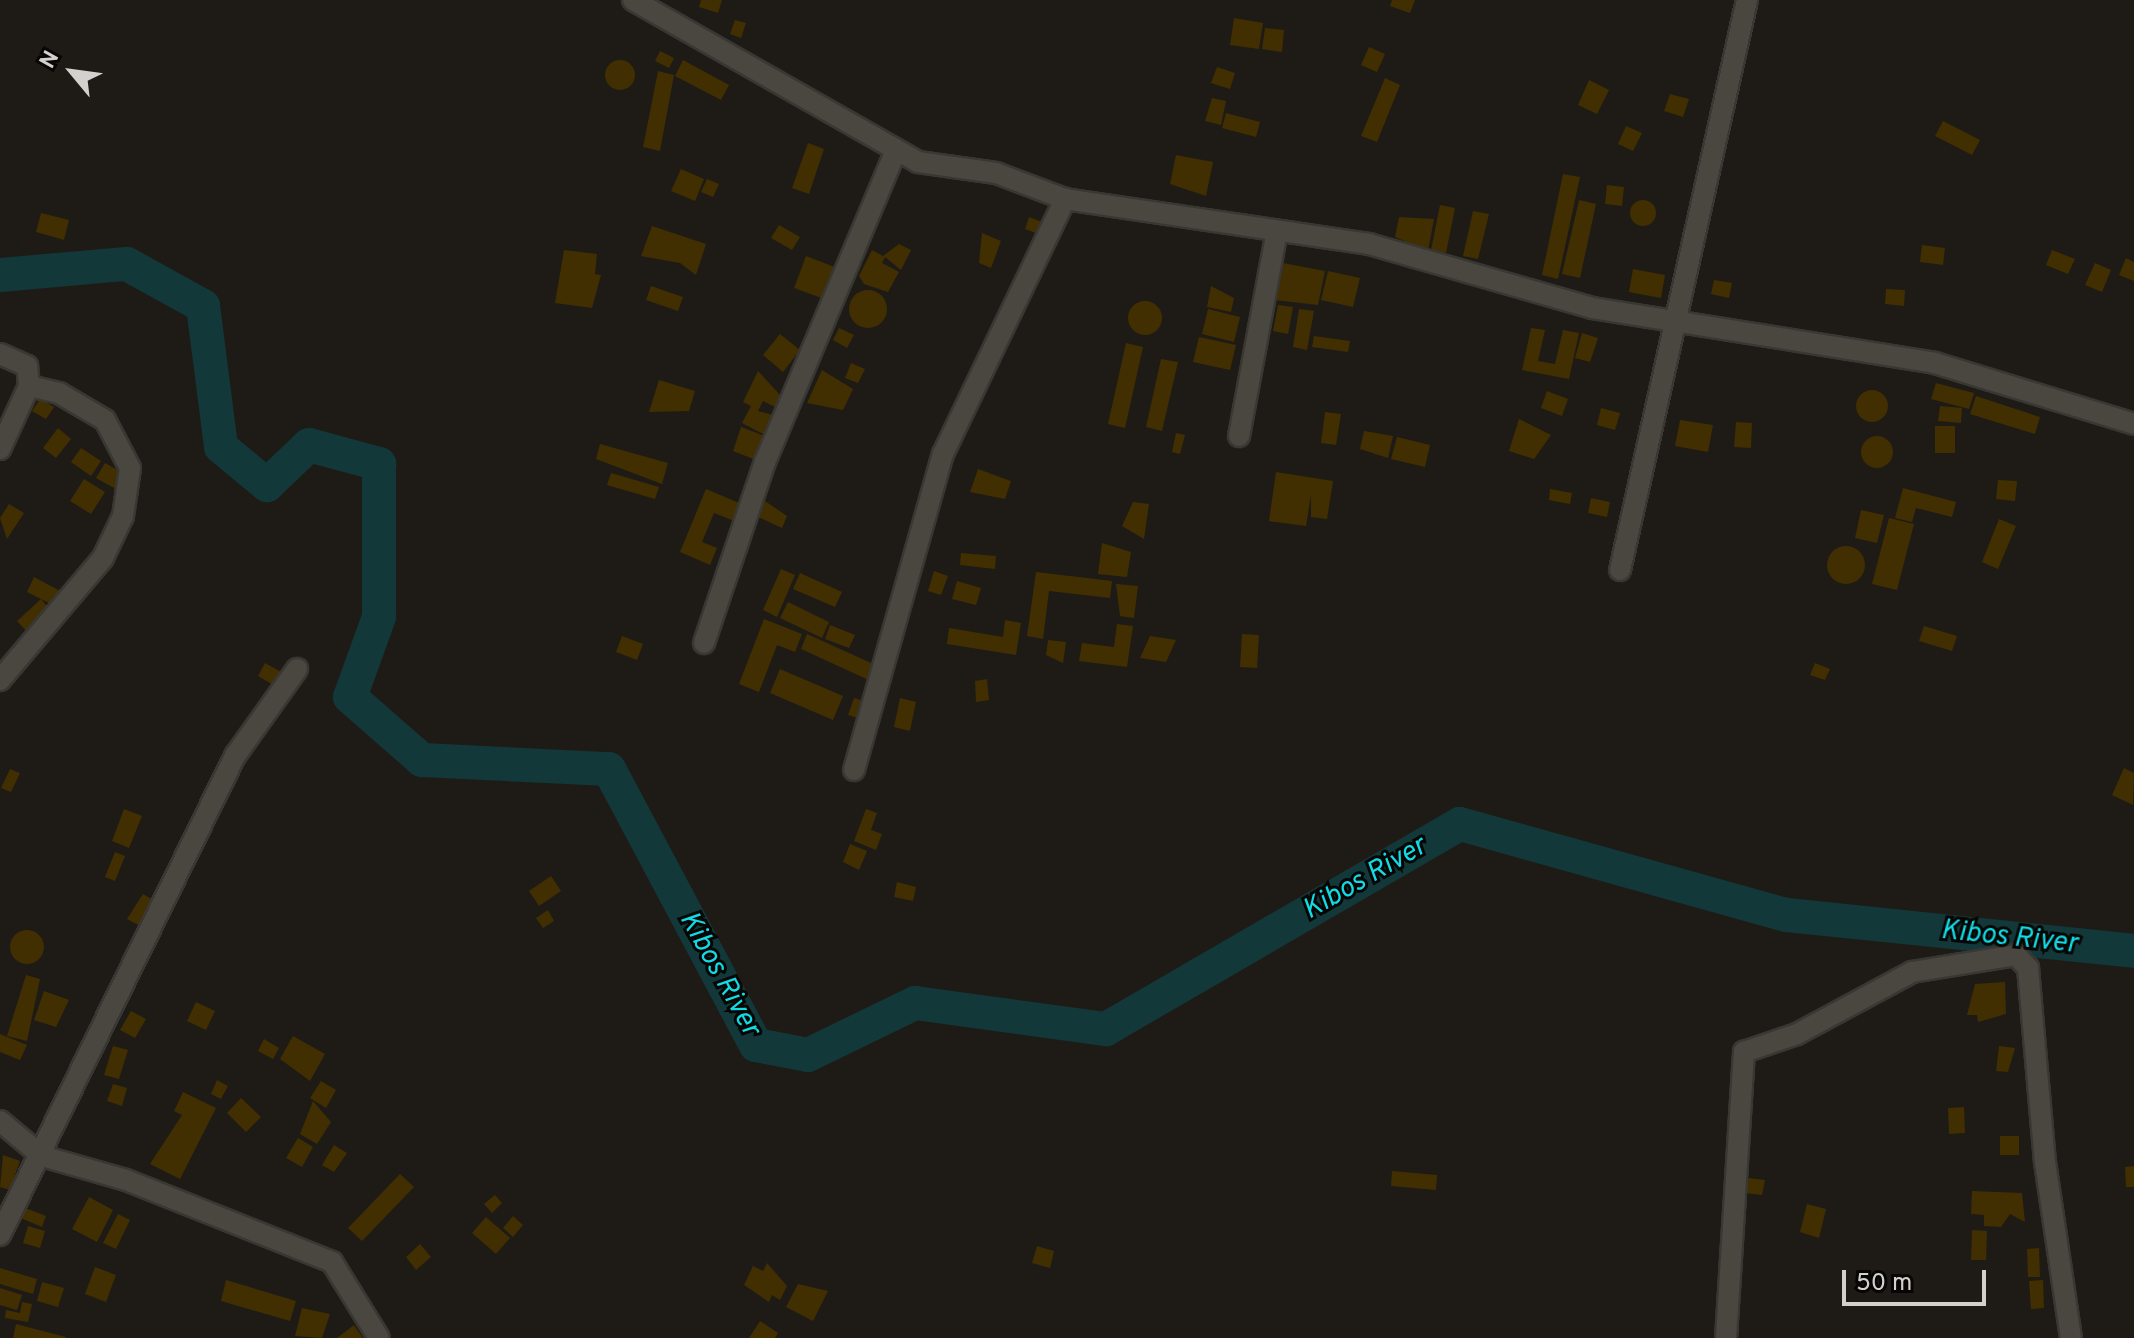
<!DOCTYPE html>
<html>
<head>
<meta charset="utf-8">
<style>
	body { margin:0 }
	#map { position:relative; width:2134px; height:1338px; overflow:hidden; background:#1e1b16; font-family:Overpass,sans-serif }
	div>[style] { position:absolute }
	.river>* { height:34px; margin:-17px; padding:0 17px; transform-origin:17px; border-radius:17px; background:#12383a }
	.building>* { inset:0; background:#412f01 }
	.round { border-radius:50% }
	.roads { filter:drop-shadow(2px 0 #393733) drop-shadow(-2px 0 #393733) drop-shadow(0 2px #393733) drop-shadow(0 -2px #393733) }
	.minor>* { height:20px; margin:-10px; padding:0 10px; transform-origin:10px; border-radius:10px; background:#4a4741 }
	span { translate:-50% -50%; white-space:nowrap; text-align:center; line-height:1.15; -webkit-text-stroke:6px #070605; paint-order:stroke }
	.water-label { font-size:28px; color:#10dce6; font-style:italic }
	.north { position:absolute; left:32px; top:32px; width:80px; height:80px; -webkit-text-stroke:6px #070605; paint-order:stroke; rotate:299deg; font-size:22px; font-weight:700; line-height:32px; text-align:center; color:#d3d1cd }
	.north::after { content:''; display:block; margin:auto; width:28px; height:36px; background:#d3d1cd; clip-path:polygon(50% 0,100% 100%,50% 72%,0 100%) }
	.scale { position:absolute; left:1842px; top:1270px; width:144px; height:36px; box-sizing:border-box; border:4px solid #d3d1cd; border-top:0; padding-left:10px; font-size:24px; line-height:28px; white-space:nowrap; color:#d3d1cd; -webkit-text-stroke:6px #070605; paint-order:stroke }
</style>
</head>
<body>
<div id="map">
	<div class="river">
		<div style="left:0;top:275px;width:127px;rotate:-5deg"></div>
		<div style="left:127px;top:264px;width:87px;rotate:28.9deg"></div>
		<div style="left:203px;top:306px;width:142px;rotate:82.7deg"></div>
		<div style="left:221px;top:447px;width:60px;rotate:39.6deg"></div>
		<div style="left:267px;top:485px;width:58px;rotate:-43.6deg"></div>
		<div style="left:309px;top:445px;width:73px;rotate:15.2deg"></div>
		<div style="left:379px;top:464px;width:153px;rotate:90deg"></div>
		<div style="left:379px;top:617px;width:85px;rotate:109.9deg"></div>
		<div style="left:350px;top:697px;width:96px;rotate:41.2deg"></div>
		<div style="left:422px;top:760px;width:187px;rotate:2.8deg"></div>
		<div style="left:609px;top:769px;width:313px;rotate:62deg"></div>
		<div style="left:756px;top:1045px;width:53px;rotate:10.9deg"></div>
		<div style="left:808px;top:1055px;width:119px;rotate:-25.9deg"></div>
		<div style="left:915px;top:1003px;width:193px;rotate:7.8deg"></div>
		<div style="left:1106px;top:1029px;width:409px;rotate:-30.1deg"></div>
		<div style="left:1460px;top:824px;width:339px;rotate:15.6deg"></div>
		<div style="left:1787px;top:915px;width:349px;rotate:5.9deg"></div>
	</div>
	<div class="building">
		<div style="clip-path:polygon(701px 0,722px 0,718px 13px,699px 7px)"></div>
		<div style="clip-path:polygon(1392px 0,1415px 0,1410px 13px,1390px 6px)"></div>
		<div style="clip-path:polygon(1234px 18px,1263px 23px,1259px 49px,1230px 45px)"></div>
		<div style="clip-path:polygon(735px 20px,746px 23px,741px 38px,730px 34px)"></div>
		<div style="clip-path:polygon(1265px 28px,1284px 30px,1282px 52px,1262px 49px)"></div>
		<div style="clip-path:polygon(1369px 47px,1385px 54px,1377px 72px,1361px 65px)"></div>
		<div style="clip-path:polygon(660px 51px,674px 58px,669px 68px,655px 61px)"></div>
		<div class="round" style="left:605px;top:60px;width:30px;height:30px"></div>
		<div style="clip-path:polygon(683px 60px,729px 85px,721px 100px,675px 76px)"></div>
		<div style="clip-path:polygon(1217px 67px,1235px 73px,1230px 89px,1211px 83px)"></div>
		<div style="clip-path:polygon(658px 71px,674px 75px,660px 151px,643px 147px)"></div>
		<div style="clip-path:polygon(1385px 78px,1400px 85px,1377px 142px,1361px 136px)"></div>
		<div style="clip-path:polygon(1589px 80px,1609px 90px,1597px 114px,1578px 105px)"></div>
		<div style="clip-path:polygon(1670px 94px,1689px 99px,1683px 117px,1664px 111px)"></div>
		<div style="clip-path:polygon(1212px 98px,1226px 101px,1221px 125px,1205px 121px)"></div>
		<div style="clip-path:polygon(1226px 113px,1260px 122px,1256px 137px,1222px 128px)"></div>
		<div style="clip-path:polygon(1943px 121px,1980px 140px,1972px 155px,1935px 136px)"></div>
		<div style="clip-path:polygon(1626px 126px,1642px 133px,1633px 151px,1618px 144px)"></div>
		<div style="clip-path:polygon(808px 143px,824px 149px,809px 194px,792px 188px)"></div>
		<div style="clip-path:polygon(1176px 155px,1213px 162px,1206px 196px,1170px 184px)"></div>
		<div style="clip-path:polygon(681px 169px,704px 179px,695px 201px,671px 191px)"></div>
		<div style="clip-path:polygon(1563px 174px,1580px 177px,1558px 279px,1542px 275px)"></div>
		<div style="clip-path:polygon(707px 179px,719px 184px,713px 197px,701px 192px)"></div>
		<div style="clip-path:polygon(1607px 185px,1624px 187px,1622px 206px,1605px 204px)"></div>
		<div class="round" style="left:1630px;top:200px;width:26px;height:26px"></div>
		<div style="clip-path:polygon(1579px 200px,1596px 204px,1580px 278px,1562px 274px)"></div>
		<div style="clip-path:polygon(1440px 205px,1455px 208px,1446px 253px,1431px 250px)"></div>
		<div style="clip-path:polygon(1473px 211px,1489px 214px,1478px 259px,1463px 256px)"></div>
		<div style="clip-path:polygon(41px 213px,69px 220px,64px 240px,36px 232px)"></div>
		<div style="clip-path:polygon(1029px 217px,1042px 222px,1038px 234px,1025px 229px)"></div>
		<div style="clip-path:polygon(1399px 217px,1434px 219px,1428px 251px,1395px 237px)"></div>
		<div style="clip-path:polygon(779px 225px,800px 237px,792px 250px,771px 238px)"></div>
		<div style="clip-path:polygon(652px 226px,706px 244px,696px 275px,680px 263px,641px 256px)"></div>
		<div style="clip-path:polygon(982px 233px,1001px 241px,991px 268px,979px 263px)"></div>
		<div style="clip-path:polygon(899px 244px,911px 250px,901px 270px,885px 257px,882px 263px,899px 272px,888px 292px,864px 284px,859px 276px,872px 250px,883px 256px)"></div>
		<div style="clip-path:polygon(1922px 245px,1945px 248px,1943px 265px,1920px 262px)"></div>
		<div style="clip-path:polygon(564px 250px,597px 254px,595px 274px,601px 275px,592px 308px,555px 303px)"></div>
		<div style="clip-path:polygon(2052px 250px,2075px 259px,2068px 274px,2046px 265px)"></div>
		<div style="clip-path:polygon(806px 256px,837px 268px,827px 300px,794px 288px)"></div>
		<div style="clip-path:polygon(2126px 258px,2134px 262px,2134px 281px,2119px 275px)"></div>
		<div style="clip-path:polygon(1283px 263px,1325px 271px,1318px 305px,1275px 300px)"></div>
		<div style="clip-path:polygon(2095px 263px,2111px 270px,2102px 292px,2085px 285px)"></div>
		<div style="clip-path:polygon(1633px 269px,1665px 275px,1661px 298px,1629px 292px)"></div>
		<div style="clip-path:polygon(1328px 271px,1360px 278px,1353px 307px,1321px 300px)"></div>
		<div style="clip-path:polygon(1714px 280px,1732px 283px,1729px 298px,1711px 294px)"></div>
		<div style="clip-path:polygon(651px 286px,683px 297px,678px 311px,646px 300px)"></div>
		<div style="clip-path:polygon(1211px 286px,1234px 298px,1231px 312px,1207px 307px)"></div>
		<div style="clip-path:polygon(1886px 289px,1905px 290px,1904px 306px,1885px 304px)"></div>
		<div class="round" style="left:849px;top:290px;width:38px;height:38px"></div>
		<div class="round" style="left:1128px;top:301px;width:34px;height:34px"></div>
		<div style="clip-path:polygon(1278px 305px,1293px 307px,1288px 334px,1273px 331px)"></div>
		<div style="clip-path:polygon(1208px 309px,1240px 317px,1234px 342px,1202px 334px)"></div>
		<div style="clip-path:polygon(1299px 309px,1314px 311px,1307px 350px,1293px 347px)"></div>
		<div style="clip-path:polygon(839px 328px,854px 335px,847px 348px,833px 340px)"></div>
		<div style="clip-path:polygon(1531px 328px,1545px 330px,1538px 361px,1555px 364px,1563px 330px,1579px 333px,1569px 379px,1522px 370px)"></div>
		<div style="clip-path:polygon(1582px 333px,1598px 338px,1590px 362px,1575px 358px)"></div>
		<div style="clip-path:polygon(780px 334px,800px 350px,783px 372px,763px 355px)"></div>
		<div style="clip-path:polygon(1314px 336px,1350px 341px,1348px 352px,1312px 347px)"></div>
		<div style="clip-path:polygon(1199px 337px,1236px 345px,1230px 370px,1193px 362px)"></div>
		<div style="clip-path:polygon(1126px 343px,1143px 347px,1125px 428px,1108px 424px)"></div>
		<div style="clip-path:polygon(1161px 359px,1178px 362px,1162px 431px,1146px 427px)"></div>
		<div style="clip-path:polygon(851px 363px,865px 369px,858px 383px,845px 378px)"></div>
		<div style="clip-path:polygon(822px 370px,853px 389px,843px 410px,807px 403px)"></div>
		<div style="clip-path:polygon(758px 371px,780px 395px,775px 407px,763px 401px,758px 411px,780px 417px,769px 437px,742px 423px,751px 406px,743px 402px)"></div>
		<div style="clip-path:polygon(659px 380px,695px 391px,689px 411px,649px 412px)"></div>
		<div style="clip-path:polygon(1936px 383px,1974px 393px,1969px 409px,1931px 399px)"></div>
		<div class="round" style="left:1856px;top:390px;width:32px;height:32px"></div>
		<div style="clip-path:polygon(1547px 391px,1568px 399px,1562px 416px,1541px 408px)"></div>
		<div style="clip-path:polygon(1976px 396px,2040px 417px,2035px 434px,1970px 414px)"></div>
		<div style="clip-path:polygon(40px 399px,54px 407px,46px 419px,32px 411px)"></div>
		<div style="clip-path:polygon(1940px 406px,1962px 408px,1961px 423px,1938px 421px)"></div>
		<div style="clip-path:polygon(1601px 408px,1620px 413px,1615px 430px,1597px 425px)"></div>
		<div style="clip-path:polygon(1325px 412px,1341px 414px,1336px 445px,1321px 443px)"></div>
		<div style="clip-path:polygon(1519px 419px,1551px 435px,1534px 459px,1509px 451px)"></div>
		<div style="clip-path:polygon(1680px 420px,1713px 425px,1708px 452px,1675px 446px)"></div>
		<div style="clip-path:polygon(1736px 422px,1752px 423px,1751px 448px,1734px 447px)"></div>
		<div style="clip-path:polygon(1935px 426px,1955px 426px,1955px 453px,1935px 453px)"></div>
		<div style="clip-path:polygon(741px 427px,765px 436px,756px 460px,733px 451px)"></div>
		<div style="clip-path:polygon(58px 428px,71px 439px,56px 458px,43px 448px)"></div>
		<div style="clip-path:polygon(1364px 431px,1393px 436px,1388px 458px,1360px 449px)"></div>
		<div style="clip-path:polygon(1176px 433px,1185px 435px,1180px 454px,1172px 452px)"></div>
		<div class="round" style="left:1861px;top:436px;width:32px;height:32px"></div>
		<div style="clip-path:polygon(1397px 437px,1430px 445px,1425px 467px,1391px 459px)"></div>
		<div style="clip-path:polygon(600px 444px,668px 463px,662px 484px,596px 459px)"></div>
		<div style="clip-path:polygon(81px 448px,101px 461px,91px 476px,71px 462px)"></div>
		<div style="clip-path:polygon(105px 463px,125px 474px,116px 489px,96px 478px)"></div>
		<div style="clip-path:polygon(978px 469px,1011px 481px,1005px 499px,970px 492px)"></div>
		<div style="clip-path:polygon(1276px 472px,1333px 481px,1327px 519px,1311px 517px,1311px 495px,1306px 526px,1269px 521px)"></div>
		<div style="clip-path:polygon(611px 473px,659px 487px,655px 499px,607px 485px)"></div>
		<div style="clip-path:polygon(84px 479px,105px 492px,91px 514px,70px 501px)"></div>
		<div style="clip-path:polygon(1998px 480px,2017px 481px,2015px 501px,1996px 499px)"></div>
		<div style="clip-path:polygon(1903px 488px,1956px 502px,1952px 517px,1916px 508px,1912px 522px,1895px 518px)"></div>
		<div style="clip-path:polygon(706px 489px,744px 505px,737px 522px,714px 513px,702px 542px,717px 548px,710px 565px,680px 552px)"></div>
		<div style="clip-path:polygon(1550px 489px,1572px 493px,1570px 504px,1549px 500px)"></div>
		<div style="clip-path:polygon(1591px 498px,1610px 502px,1607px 517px,1588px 513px)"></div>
		<div style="clip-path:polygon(765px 501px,787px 516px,782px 528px,758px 517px)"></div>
		<div style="clip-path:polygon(1133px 502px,1149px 504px,1144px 539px,1122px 526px)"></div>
		<div style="clip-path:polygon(9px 504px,24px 513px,7px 539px,0 518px)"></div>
		<div style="clip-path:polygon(1861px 510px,1884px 515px,1877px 543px,1855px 538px)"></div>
		<div style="clip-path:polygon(1889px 518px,1914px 524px,1897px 590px,1872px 584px)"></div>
		<div style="clip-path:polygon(1999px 519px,2016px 526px,1998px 569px,1982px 562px)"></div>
		<div style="clip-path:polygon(1102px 543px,1131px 552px,1127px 577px,1098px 574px)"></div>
		<div class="round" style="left:1827px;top:546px;width:38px;height:38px"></div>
		<div style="clip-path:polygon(961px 553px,996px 556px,995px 569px,960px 565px)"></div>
		<div style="clip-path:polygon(781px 569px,795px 575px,777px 617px,763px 610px)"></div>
		<div style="clip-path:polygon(934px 571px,948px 576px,941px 595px,928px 591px)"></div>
		<div style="clip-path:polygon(1036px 572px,1112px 581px,1110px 598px,1049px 591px,1043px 639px,1027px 636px)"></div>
		<div style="clip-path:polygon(800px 573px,842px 592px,835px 607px,793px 589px)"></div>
		<div style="clip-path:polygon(34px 577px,62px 592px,55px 606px,27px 592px)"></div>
		<div style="clip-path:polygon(957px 581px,981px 588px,976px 605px,952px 599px)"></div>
		<div style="clip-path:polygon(1116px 584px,1138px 586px,1134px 618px,1120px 616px)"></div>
		<div style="clip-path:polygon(41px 599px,51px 611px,28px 633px,17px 621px)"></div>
		<div style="clip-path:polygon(788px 602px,829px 622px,822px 638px,780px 618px)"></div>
		<div style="clip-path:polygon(764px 619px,802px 634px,795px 652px,777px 645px,759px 692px,739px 684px)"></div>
		<div style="clip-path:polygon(1005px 620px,1021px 623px,1016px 655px,947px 644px,949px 628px,1003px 637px)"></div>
		<div style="clip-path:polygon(1117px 624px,1133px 626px,1127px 667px,1079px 661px,1082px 643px,1114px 647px)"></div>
		<div style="clip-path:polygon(830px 625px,855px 635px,849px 648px,825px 639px)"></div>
		<div style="clip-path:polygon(1924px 626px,1957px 636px,1952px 651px,1919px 641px)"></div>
		<div style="clip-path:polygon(807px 634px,880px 667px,873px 682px,801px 649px)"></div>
		<div style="clip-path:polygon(1242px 634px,1259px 635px,1257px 668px,1240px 667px)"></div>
		<div style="clip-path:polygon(622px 636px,643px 644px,637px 660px,616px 652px)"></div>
		<div style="clip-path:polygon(1150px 636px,1176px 640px,1166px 662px,1140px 658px)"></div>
		<div style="clip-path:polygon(1048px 640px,1066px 642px,1063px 663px,1046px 655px)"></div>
		<div style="clip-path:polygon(265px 663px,283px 673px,275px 686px,258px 676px)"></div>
		<div style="clip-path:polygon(1815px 663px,1830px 669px,1825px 680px,1810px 675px)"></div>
		<div style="clip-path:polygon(780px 669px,843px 696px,833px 720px,770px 693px)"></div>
		<div style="clip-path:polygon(987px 679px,989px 700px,976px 702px,975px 681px)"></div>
		<div style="clip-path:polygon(854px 698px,864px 701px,858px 718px,848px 715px)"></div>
		<div style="clip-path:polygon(900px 698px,916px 702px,910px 731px,894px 727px)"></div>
		<div style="clip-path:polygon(2124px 768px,2134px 773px,2133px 805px,2112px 795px)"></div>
		<div style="clip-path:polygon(10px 769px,20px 773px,11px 792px,1px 788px)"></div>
		<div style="clip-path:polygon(124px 809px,142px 816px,129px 848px,112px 841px)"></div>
		<div style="clip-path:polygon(866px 809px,877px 813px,871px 830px,882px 834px,876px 850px,854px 841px)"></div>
		<div style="clip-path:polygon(850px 844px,867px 851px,859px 870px,843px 862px)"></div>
		<div style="clip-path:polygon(115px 852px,125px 856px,115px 881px,105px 877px)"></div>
		<div style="clip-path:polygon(551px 876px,561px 891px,539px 906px,529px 891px)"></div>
		<div style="clip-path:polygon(897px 882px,916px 887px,913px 901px,894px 897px)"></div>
		<div style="clip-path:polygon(143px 894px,155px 901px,140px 926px,127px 919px)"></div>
		<div style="clip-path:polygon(548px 910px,554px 921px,543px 928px,536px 918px)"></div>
		<div class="round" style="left:10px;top:930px;width:34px;height:34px"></div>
		<div style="clip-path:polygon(26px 975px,40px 979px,27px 1041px,7px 1036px)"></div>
		<div style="clip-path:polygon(2005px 982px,2006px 1014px,1978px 1022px,1977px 1015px,1967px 1015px,1975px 984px)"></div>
		<div style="clip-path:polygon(44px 991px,69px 1000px,56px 1027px,34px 1020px)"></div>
		<div style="clip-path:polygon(196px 1002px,215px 1011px,206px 1030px,187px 1021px)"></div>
		<div style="clip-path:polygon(131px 1011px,146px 1019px,135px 1038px,120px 1030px)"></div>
		<div style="clip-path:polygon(0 1034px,27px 1045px,20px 1060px,0 1052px)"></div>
		<div style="clip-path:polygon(293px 1036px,325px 1054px,310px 1081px,280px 1059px)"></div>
		<div style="clip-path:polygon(264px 1039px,279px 1048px,273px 1059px,258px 1051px)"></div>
		<div style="clip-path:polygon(113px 1046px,128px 1050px,119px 1079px,104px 1075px)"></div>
		<div style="clip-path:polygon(1999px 1046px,2015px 1048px,2008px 1072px,1996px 1071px)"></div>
		<div style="clip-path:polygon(217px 1080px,228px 1086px,221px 1099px,211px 1094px)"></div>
		<div style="clip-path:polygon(321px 1081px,336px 1090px,326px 1108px,310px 1098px)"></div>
		<div style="clip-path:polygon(113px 1084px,127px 1088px,122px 1106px,107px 1101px)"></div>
		<div style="clip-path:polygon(183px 1092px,216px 1108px,180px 1179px,150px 1164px,182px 1115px,174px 1111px)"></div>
		<div style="clip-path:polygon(241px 1098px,261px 1117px,246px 1132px,227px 1113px)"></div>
		<div style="clip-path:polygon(313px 1101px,331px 1122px,317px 1144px,300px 1134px)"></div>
		<div style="clip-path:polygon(1964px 1107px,1965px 1133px,1949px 1134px,1948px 1108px)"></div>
		<div style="clip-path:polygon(2000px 1136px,2019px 1136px,2019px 1155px,2000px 1155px)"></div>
		<div style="clip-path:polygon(298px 1138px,313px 1147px,302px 1167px,286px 1158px)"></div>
		<div style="clip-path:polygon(334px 1145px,347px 1153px,334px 1172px,322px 1165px)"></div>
		<div style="clip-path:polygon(3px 1155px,20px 1161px,10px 1190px,0 1187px)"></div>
		<div style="clip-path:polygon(2134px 1166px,2134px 1187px,2126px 1187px,2125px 1167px)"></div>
		<div style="clip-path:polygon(1392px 1171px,1437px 1175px,1436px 1190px,1391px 1186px)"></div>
		<div style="clip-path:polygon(400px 1174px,414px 1187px,362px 1241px,348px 1228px)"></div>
		<div style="clip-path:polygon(1748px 1178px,1765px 1180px,1762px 1195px,1745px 1193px)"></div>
		<div style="clip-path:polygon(1972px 1191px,2022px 1193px,2025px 1222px,2010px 1214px,2001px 1227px,1984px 1226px,1984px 1215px,1971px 1214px)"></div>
		<div style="clip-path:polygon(495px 1195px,502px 1203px,492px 1213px,484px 1204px)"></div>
		<div style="clip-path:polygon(89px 1197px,113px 1210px,97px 1242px,72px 1229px)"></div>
		<div style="clip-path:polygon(1807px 1204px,1826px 1209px,1819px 1238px,1800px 1232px)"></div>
		<div style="clip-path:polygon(20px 1206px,46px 1216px,42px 1227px,16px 1216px)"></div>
		<div style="clip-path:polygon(118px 1214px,130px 1220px,116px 1249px,103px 1243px)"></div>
		<div style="clip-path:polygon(513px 1216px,523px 1225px,513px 1237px,503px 1228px)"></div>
		<div style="clip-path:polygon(486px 1217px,510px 1238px,496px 1254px,472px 1233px)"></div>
		<div style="clip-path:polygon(28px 1226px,45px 1231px,40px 1248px,23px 1243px)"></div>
		<div style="clip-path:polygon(1972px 1230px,1987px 1231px,1986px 1260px,1971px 1260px)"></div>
		<div style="clip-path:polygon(420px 1244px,431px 1257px,416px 1270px,406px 1257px)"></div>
		<div style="clip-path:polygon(1037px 1246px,1054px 1251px,1050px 1268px,1032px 1263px)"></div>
		<div style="clip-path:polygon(2039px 1248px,2040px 1277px,2028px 1277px,2027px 1249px)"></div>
		<div style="clip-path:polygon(767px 1263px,787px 1286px,780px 1300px,772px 1295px,769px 1302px,744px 1285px,753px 1266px,763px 1271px)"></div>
		<div style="clip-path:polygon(95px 1267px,116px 1275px,106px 1302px,85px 1294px)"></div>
		<div style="clip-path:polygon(0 1268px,37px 1279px,33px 1294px,0 1284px)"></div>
		<div style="clip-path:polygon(226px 1280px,296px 1301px,290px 1321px,221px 1301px)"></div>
		<div style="clip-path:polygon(2043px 1280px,2044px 1308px,2031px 1309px,2029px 1281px)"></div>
		<div style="clip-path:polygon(42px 1282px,64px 1288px,58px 1307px,37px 1301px)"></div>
		<div style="clip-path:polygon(798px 1284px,828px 1291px,813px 1321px,786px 1307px)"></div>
		<div style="clip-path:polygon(0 1288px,22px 1295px,17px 1310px,0 1305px)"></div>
		<div style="clip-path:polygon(22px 1302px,32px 1304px,28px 1322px,5px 1318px,6px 1310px,20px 1313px)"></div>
		<div style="clip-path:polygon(302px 1308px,330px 1314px,322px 1338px,295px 1336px)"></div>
		<div style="clip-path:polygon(760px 1321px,778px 1333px,775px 1338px,749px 1338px)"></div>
		<div style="clip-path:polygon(16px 1324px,66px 1337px,66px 1338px,13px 1338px)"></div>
		<div style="clip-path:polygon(354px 1325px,363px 1338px,337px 1338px)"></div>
	</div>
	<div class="roads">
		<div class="minor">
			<div style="left:633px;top:0;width:328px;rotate:29.6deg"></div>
			<div style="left:918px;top:162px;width:79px;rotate:8deg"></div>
			<div style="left:996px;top:173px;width:74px;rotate:20.6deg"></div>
			<div style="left:1065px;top:199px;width:307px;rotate:8.4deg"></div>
			<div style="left:1369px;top:244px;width:232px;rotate:16deg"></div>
			<div style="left:1592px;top:308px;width:347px;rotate:9.1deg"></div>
			<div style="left:1935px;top:363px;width:208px;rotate:17deg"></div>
			<div style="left:0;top:354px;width:30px;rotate:24deg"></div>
			<div style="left:27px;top:366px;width:20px;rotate:84deg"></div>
			<div style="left:29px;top:386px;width:31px;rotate:13deg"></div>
			<div style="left:59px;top:393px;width:53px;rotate:30.4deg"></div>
			<div style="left:105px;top:420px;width:54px;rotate:62.5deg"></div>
			<div style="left:130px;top:468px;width:49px;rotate:98.3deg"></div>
			<div style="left:123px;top:516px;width:47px;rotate:115.5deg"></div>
			<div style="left:103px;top:558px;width:160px;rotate:130.2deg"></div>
			<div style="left:1239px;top:436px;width:208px;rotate:-79.5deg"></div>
			<div style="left:0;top:449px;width:69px;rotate:-65.3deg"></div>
			<div style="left:1620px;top:570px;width:584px;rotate:-77.44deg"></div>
			<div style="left:704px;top:643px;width:191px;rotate:-71.4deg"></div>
			<div style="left:765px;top:462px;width:338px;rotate:-67.2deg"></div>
			<div style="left:854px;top:770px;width:328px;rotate:-74.3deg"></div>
			<div style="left:943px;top:454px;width:283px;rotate:-64.4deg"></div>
			<div style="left:0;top:1121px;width:55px;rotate:39.8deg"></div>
			<div style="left:42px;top:1156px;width:87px;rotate:15.9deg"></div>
			<div style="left:126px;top:1180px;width:222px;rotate:21.7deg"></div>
			<div style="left:332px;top:1262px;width:89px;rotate:58.3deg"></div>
			<div style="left:0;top:1235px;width:534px;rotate:-63.87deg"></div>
			<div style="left:235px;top:756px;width:107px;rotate:-54.5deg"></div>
			<div style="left:1726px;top:1338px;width:287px;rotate:-86.4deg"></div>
			<div style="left:1744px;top:1052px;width:56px;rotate:-18.8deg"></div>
			<div style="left:1797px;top:1034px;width:131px;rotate:-28.3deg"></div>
			<div style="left:1912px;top:972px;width:105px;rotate:-9.3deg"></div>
			<div style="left:2016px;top:955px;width:18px;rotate:47deg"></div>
			<div style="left:2028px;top:968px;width:195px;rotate:85deg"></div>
			<div style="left:2045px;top:1162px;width:178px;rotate:81.6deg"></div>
		</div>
	</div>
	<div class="water-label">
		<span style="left:1365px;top:879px;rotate:-30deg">Kibos River</span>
		<span style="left:2009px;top:938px;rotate:6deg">Kibos River</span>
		<span style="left:719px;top:974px;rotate:61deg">Kibos River</span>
	</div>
	<div class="north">N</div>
	<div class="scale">50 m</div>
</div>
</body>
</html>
